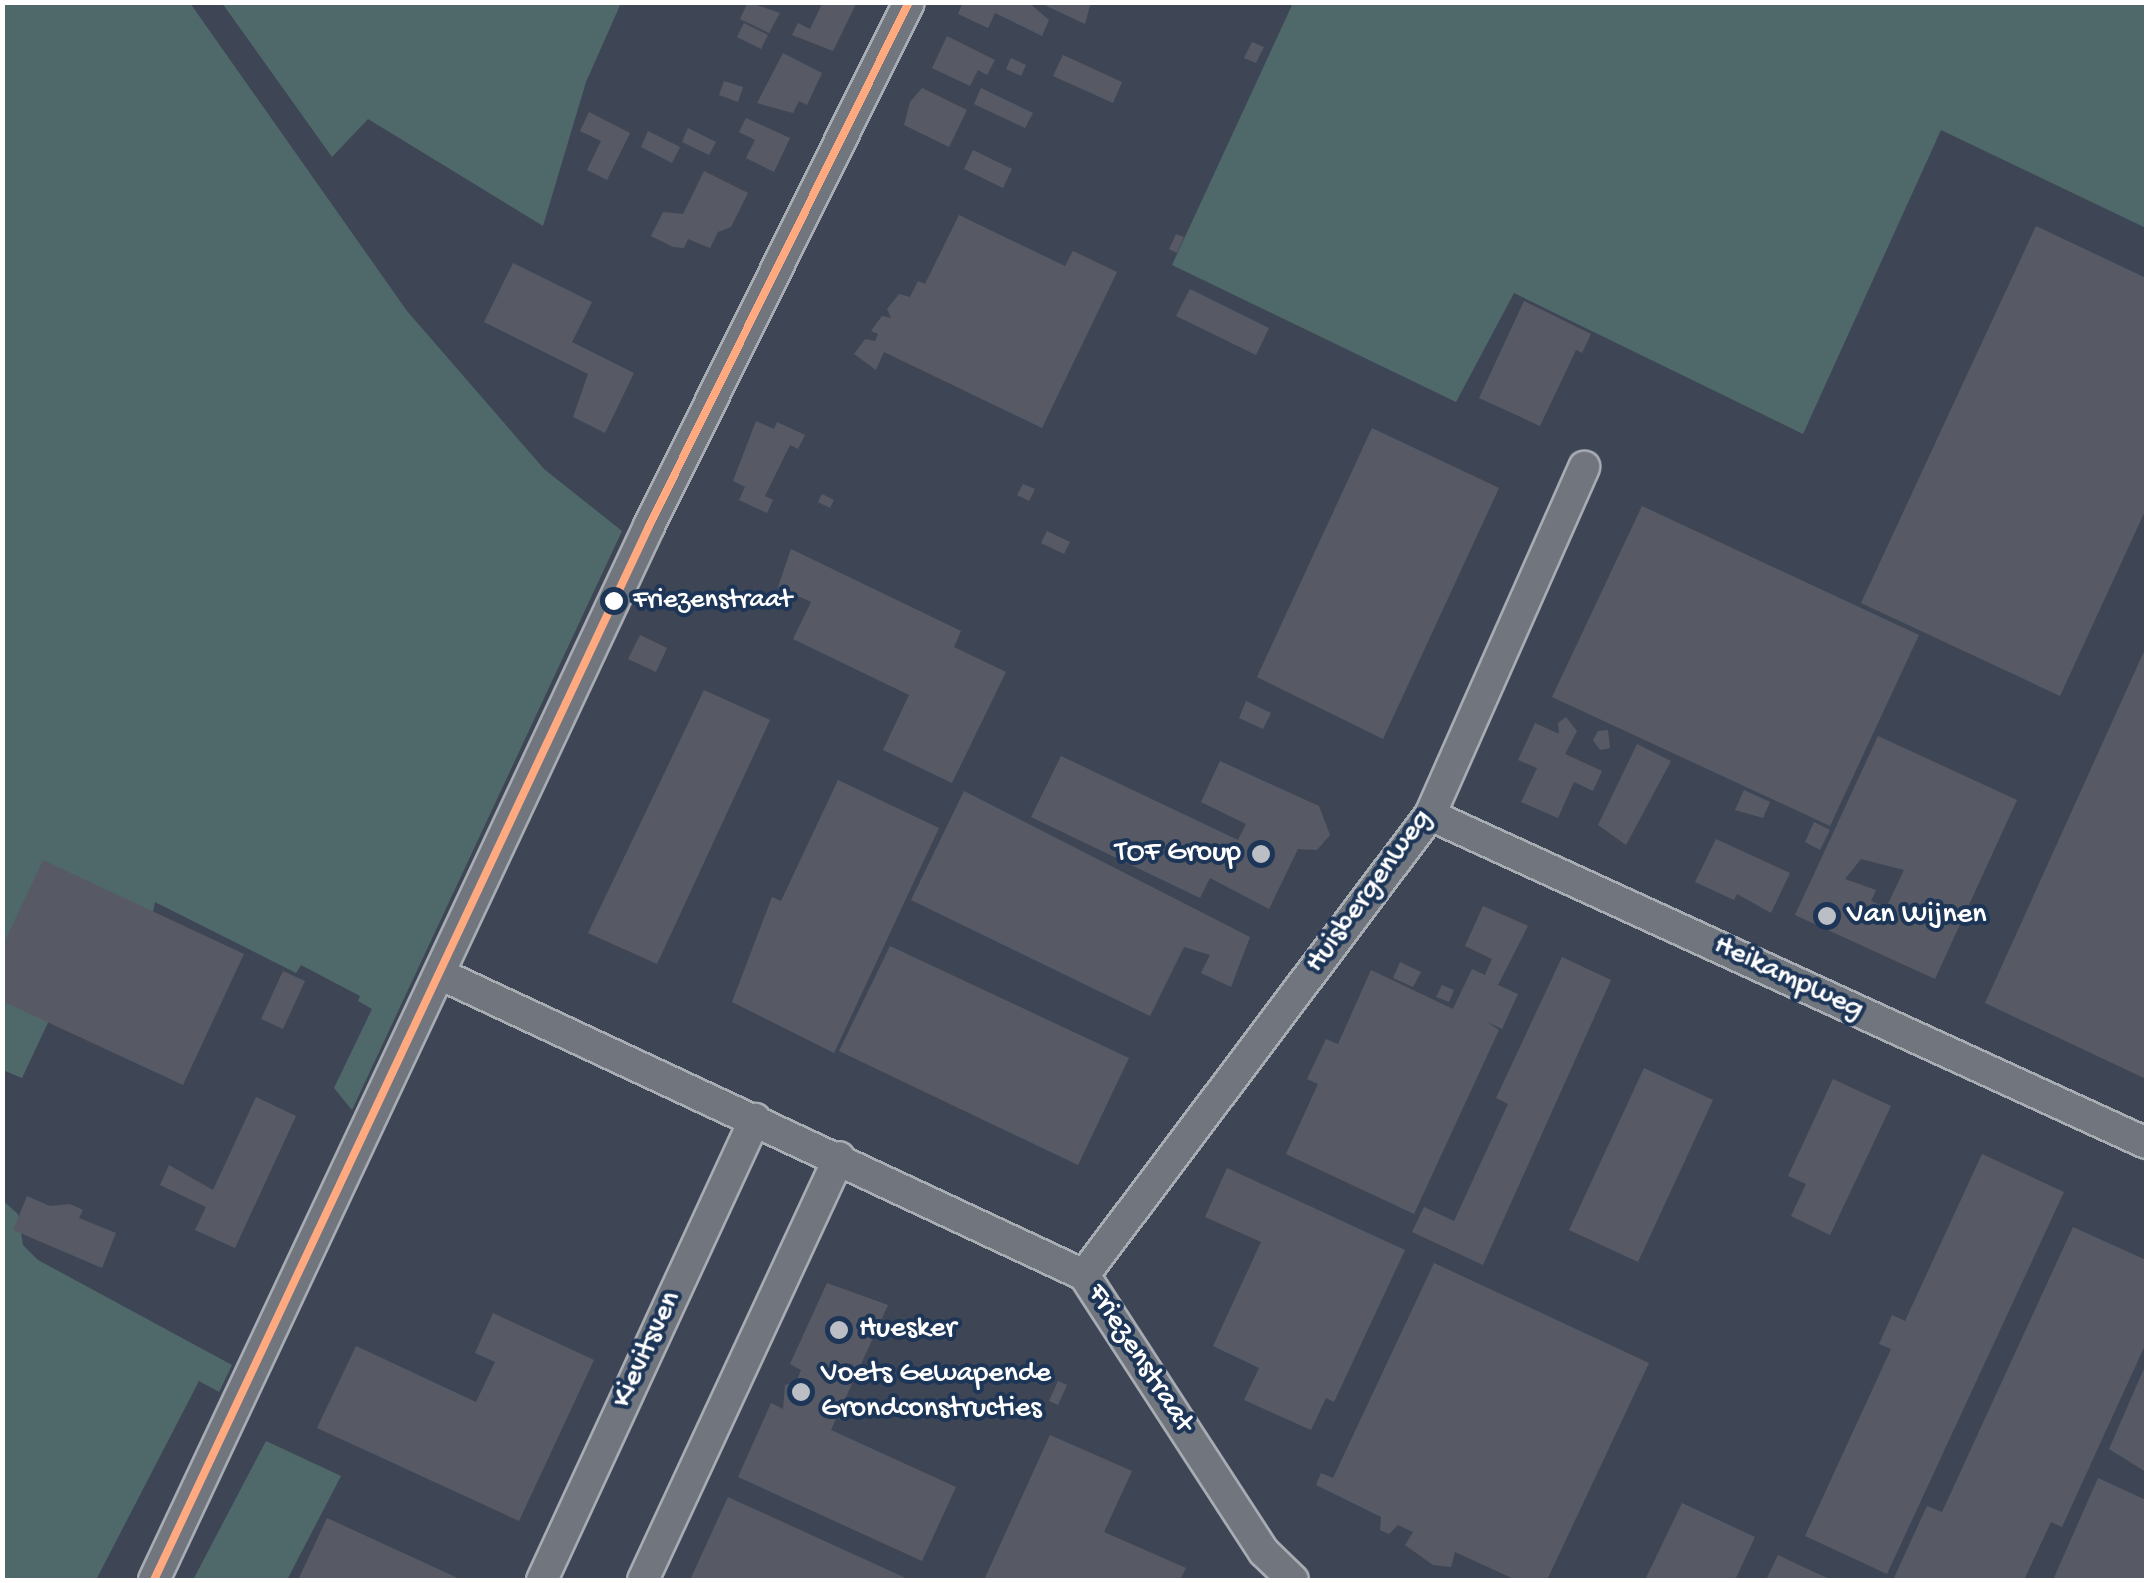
<!DOCTYPE html>
<html>
<head>
<meta charset="utf-8">
<style>
	body { margin:0 }
	#map { position:relative; width:2149px; height:1583px; overflow:hidden; background:#3e4656; font-family:"Gochi Hand",sans-serif }
	div>[style] { position:absolute }
	.green>* { inset:0; background:#4f696a }
	.building>* { inset:0; background:#575a64 }
	.roads { filter:drop-shadow(2px 0 #a8acb3) drop-shadow(-2px 0 #a8acb3) drop-shadow(0 2px #a8acb3) drop-shadow(0 -2px #a8acb3) }
	.minor>* { height:30px; margin:-15px; padding:0 15px; transform-origin:15px; border-radius:15px; background:#70757e }
	.bus-1>* { height:8px; margin:-4px; padding:0 4px; transform-origin:4px; border-radius:4px; background:#ffa980 }
	.dots>* { width:28px; height:28px; translate:-50% -50%; box-sizing:border-box; border:5px solid #1d3557; border-radius:50% }
	span { translate:-50% -50%; white-space:nowrap; text-align:center; line-height:1.15; -webkit-text-stroke:8px #1d3557; paint-order:stroke }
	.bus-label { font-size:28px; color:#fff }
	.left { translate:0 -50%; text-align:left }
	.poi-label { font-size:30px; color:#fff }
	.right { translate:-100% -50%; text-align:right }
	.street-label { font-size:30px; color:#fff }
	.frame { position:absolute; inset:0; border:5px solid #fff; pointer-events:none }
</style>
</head>
<body>
<div id="map">
	<div class="green">
		<div style="clip-path:polygon(3px 3px,190px 3px,407px 311px,544px 469px,622px 531px,352px 1110px,334px 1088px,372px 1009px,358px 1001px,360px 996px,301px 965px,296px 973px,155px 902px,149px 932px,83px 948px,22px 1078px,3px 1070px)"></div>
		<div style="clip-path:polygon(222px 3px,621px 3px,586px 82px,543px 226px,368px 119px,332px 157px)"></div>
		<div style="clip-path:polygon(1293px 3px,2146px 3px,2146px 228px,1941px 130px,1803px 434px,1514px 293px,1456px 402px,1172px 265px)"></div>
		<div style="clip-path:polygon(2px 1200px,18px 1214px,23px 1245px,38px 1260px,232px 1365px,219px 1392px,199px 1381px,96px 1580px,3px 1580px)"></div>
		<div style="clip-path:polygon(266px 1441px,341px 1476px,287px 1580px,193px 1580px)"></div>
	</div>
	<div class="building">
		<div style="clip-path:polygon(748px 2px,780px 13px,769px 33px,740px 19px)"></div>
		<div style="clip-path:polygon(823px 2px,857px 2px,833px 51px,792px 35px,798px 23px,810px 29px)"></div>
		<div style="clip-path:polygon(963px 2px,1028px 2px,1049px 20px,1042px 36px,995px 13px,988px 28px,958px 14px)"></div>
		<div style="clip-path:polygon(1038px 2px,1091px 2px,1085px 24px)"></div>
		<div style="clip-path:polygon(744px 23px,768px 35px,761px 49px,737px 37px)"></div>
		<div style="clip-path:polygon(947px 36px,995px 60px,987px 75px,978px 70px,970px 86px,932px 68px)"></div>
		<div style="clip-path:polygon(1252px 42px,1264px 47px,1256px 63px,1244px 58px)"></div>
		<div style="clip-path:polygon(783px 53px,822px 73px,807px 105px,799px 101px,793px 113px,757px 103px)"></div>
		<div style="clip-path:polygon(1063px 55px,1122px 82px,1113px 103px,1053px 76px)"></div>
		<div style="clip-path:polygon(1011px 58px,1026px 65px,1021px 76px,1006px 69px)"></div>
		<div style="clip-path:polygon(724px 81px,743px 87px,738px 102px,719px 95px)"></div>
		<div style="clip-path:polygon(922px 88px,967px 110px,949px 147px,904px 125px,910px 102px)"></div>
		<div style="clip-path:polygon(981px 88px,1033px 113px,1025px 128px,974px 104px)"></div>
		<div style="clip-path:polygon(589px 112px,630px 133px,607px 180px,587px 170px,601px 141px,580px 131px)"></div>
		<div style="clip-path:polygon(746px 118px,790px 138px,774px 172px,746px 158px,755px 140px,739px 132px)"></div>
		<div style="clip-path:polygon(688px 128px,716px 142px,709px 155px,682px 142px)"></div>
		<div style="clip-path:polygon(648px 131px,680px 147px,672px 163px,641px 147px)"></div>
		<div style="clip-path:polygon(973px 150px,1012px 169px,1003px 188px,964px 169px)"></div>
		<div style="clip-path:polygon(704px 171px,748px 193px,731px 227px,718px 232px,710px 248px,688px 239px,684px 248px,673px 247px,651px 236px,663px 212px,683px 214px)"></div>
		<div style="clip-path:polygon(959px 215px,1065px 266px,1073px 251px,1117px 272px,1042px 428px,884px 352px,876px 370px,854px 354px,865px 339px,875px 341px,878px 334px,871px 331px,882px 316px,891px 318px,887px 309px,899px 294px,910px 297px,918px 281px,925px 284px)"></div>
		<div style="clip-path:polygon(2036px 226px,2146px 278px,2146px 509px,2060px 696px,1861px 603px)"></div>
		<div style="clip-path:polygon(1176px 234px,1184px 237px,1177px 253px,1169px 249px)"></div>
		<div style="clip-path:polygon(513px 263px,592px 302px,572px 342px,634px 373px,605px 433px,573px 417px,588px 374px,484px 322px)"></div>
		<div style="clip-path:polygon(1190px 289px,1269px 328px,1256px 355px,1176px 316px)"></div>
		<div style="clip-path:polygon(1524px 301px,1591px 334px,1582px 353px,1576px 350px,1540px 426px,1479px 398px)"></div>
		<div style="clip-path:polygon(756px 421px,774px 429px,777px 422px,805px 435px,798px 449px,790px 445px,765px 496px,773px 500px,767px 513px,739px 500px,745px 487px,733px 481px)"></div>
		<div style="clip-path:polygon(1372px 428px,1499px 488px,1383px 739px,1257px 677px)"></div>
		<div style="clip-path:polygon(1023px 484px,1035px 489px,1029px 501px,1017px 495px)"></div>
		<div style="clip-path:polygon(822px 494px,834px 500px,830px 508px,818px 502px)"></div>
		<div style="clip-path:polygon(1642px 506px,1919px 635px,1830px 826px,1552px 697px)"></div>
		<div style="clip-path:polygon(1047px 531px,1070px 542px,1064px 554px,1041px 543px)"></div>
		<div style="clip-path:polygon(791px 549px,961px 631px,954px 647px,1006px 672px,952px 783px,883px 750px,909px 695px,793px 639px,811px 602px,778px 587px)"></div>
		<div style="clip-path:polygon(640px 635px,667px 648px,656px 672px,628px 659px)"></div>
		<div style="clip-path:polygon(2146px 647px,2146px 1079px,1985px 1003px)"></div>
		<div style="clip-path:polygon(704px 690px,770px 720px,657px 964px,588px 933px)"></div>
		<div style="clip-path:polygon(1246px 701px,1271px 713px,1263px 729px,1239px 718px)"></div>
		<div style="clip-path:polygon(1566px 717px,1577px 731px,1565px 754px,1602px 771px,1593px 791px,1574px 782px,1558px 818px,1521px 802px,1537px 768px,1518px 760px,1535px 723px,1559px 734px,1558px 723px)"></div>
		<div style="clip-path:polygon(1608px 730px,1610px 748px,1600px 750px,1593px 740px,1598px 731px)"></div>
		<div style="clip-path:polygon(evenodd,1878px 736px,2017px 800px,1935px 979px,1795px 915px,1878px 736px,1861px 859px,1904px 870px,1886px 908px,1871px 901px,1876px 890px,1845px 879px,1861px 859px)"></div>
		<div style="clip-path:polygon(1637px 744px,1671px 761px,1626px 845px,1598px 825px)"></div>
		<div style="clip-path:polygon(1061px 756px,1238px 840px,1246px 824px,1201px 802px,1220px 761px,1319px 806px,1330px 835px,1317px 850px,1298px 849px,1269px 909px,1210px 878px,1200px 898px,1031px 817px)"></div>
		<div style="clip-path:polygon(838px 780px,939px 828px,834px 1053px,732px 1002px,772px 897px,781px 901px)"></div>
		<div style="clip-path:polygon(1744px 790px,1770px 802px,1763px 818px,1735px 810px)"></div>
		<div style="clip-path:polygon(964px 791px,1250px 937px,1231px 987px,1201px 973px,1210px 955px,1184px 947px,1150px 1016px,911px 900px)"></div>
		<div style="clip-path:polygon(1814px 822px,1830px 830px,1820px 850px,1805px 842px)"></div>
		<div style="clip-path:polygon(1716px 839px,1790px 873px,1771px 913px,1737px 894px,1734px 900px,1695px 882px)"></div>
		<div style="clip-path:polygon(43px 860px,244px 954px,183px 1085px,2px 1001px,2px 947px)"></div>
		<div style="clip-path:polygon(1483px 906px,1528px 926px,1498px 985px,1518px 994px,1502px 1029px,1487px 1022px,1499px 1030px,1414px 1214px,1286px 1154px,1318px 1084px,1307px 1079px,1326px 1039px,1338px 1044px,1371px 970px,1453px 1009px,1472px 969px,1485px 975px,1492px 959px,1465px 946px)"></div>
		<div style="clip-path:polygon(890px 946px,1129px 1058px,1078px 1165px,839px 1051px)"></div>
		<div style="clip-path:polygon(1562px 957px,1611px 980px,1483px 1265px,1412px 1232px,1424px 1207px,1454px 1221px,1508px 1104px,1496px 1098px)"></div>
		<div style="clip-path:polygon(1400px 962px,1421px 972px,1413px 987px,1393px 978px)"></div>
		<div style="clip-path:polygon(283px 971px,305px 981px,283px 1029px,261px 1019px)"></div>
		<div style="clip-path:polygon(1442px 985px,1454px 990px,1449px 1002px,1436px 997px)"></div>
		<div style="clip-path:polygon(1644px 1068px,1713px 1100px,1638px 1262px,1569px 1230px)"></div>
		<div style="clip-path:polygon(1833px 1079px,1891px 1106px,1830px 1235px,1791px 1216px,1806px 1184px,1788px 1176px)"></div>
		<div style="clip-path:polygon(256px 1097px,296px 1116px,235px 1248px,195px 1230px,206px 1207px,160px 1185px,169px 1165px,213px 1190px)"></div>
		<div style="clip-path:polygon(1982px 1154px,2064px 1192px,1887px 1574px,1805px 1536px,1891px 1349px,1879px 1344px,1892px 1315px,1905px 1321px)"></div>
		<div style="clip-path:polygon(1227px 1168px,1405px 1250px,1334px 1402px,1326px 1398px,1311px 1430px,1244px 1400px,1259px 1368px,1213px 1346px,1261px 1242px,1205px 1217px)"></div>
		<div style="clip-path:polygon(27px 1196px,50px 1206px,70px 1204px,83px 1210px,79px 1218px,116px 1233px,102px 1268px,13px 1230px)"></div>
		<div style="clip-path:polygon(2073px 1227px,2146px 1260px,2146px 1343px,2062px 1527px,2051px 1522px,2024px 1580px,1893px 1580px,1927px 1506px,1942px 1512px)"></div>
		<div style="clip-path:polygon(1434px 1263px,1649px 1363px,1547px 1580px,1516px 1580px,1455px 1552px,1451px 1567px,1433px 1565px,1405px 1545px,1413px 1532px,1398px 1525px,1389px 1534px,1380px 1530px,1381px 1517px,1316px 1485px,1321px 1473px,1333px 1478px)"></div>
		<div style="clip-path:polygon(827px 1283px,888px 1305px,831px 1430px,956px 1487px,922px 1561px,738px 1477px,771px 1403px,783px 1409px,785px 1385px,796px 1382px,801px 1370px,790px 1364px)"></div>
		<div style="clip-path:polygon(493px 1313px,594px 1360px,519px 1521px,317px 1428px,356px 1346px,476px 1402px,495px 1362px,475px 1353px)"></div>
		<div style="clip-path:polygon(2146px 1364px,2146px 1472px,2109px 1449px)"></div>
		<div style="clip-path:polygon(1058px 1381px,1067px 1385px,1058px 1405px,1049px 1401px)"></div>
		<div style="clip-path:polygon(1050px 1435px,1132px 1471px,1104px 1532px,1186px 1568px,1180px 1580px,984px 1580px)"></div>
		<div style="clip-path:polygon(2098px 1478px,2146px 1500px,2146px 1580px,2053px 1580px)"></div>
		<div style="clip-path:polygon(728px 1497px,910px 1580px,690px 1580px)"></div>
		<div style="clip-path:polygon(1682px 1503px,1755px 1537px,1735px 1580px,1645px 1580px)"></div>
		<div style="clip-path:polygon(327px 1518px,462px 1580px,298px 1580px)"></div>
		<div style="clip-path:polygon(1778px 1555px,1816px 1573px,1832px 1580px,1766px 1580px)"></div>
	</div>
	<div class="roads">
		<div class="minor">
			<div style="left:1430px;top:815px;width:788px;rotate:24.61deg"></div>
			<div style="left:442px;top:975px;width:709px;rotate:25.05deg"></div>
			<div style="left:1084px;top:1275px;width:330px;rotate:57deg"></div>
			<div style="left:1264px;top:1552px;width:40px;rotate:44deg"></div>
			<div style="left:1084px;top:1275px;width:576px;rotate:-53.05deg"></div>
			<div style="left:1430px;top:815px;width:381px;rotate:-66.1deg"></div>
			<div style="left:154px;top:1580px;width:1164px;rotate:-64.84deg"></div>
			<div style="left:649px;top:526px;width:585px;rotate:-63.61deg"></div>
			<div style="left:542px;top:1580px;width:508px;rotate:-65.2deg"></div>
			<div style="left:643px;top:1580px;width:466px;rotate:-65.1deg"></div>
		</div>
	</div>
	<div class="bus-1">
		<div style="left:154px;top:1580px;width:1164px;rotate:-64.84deg"></div>
		<div style="left:649px;top:526px;width:585px;rotate:-63.61deg"></div>
	</div>
	<div class="dots">
		<div style="left:614px;top:601px;background:#fff"></div>
		<div style="left:1261px;top:854px;background:#bbbec4"></div>
		<div style="left:1827px;top:916px;background:#bbbec4"></div>
		<div style="left:839px;top:1330px;background:#bbbec4"></div>
		<div style="left:801px;top:1392px;background:#bbbec4"></div>
	</div>
	<div class="bus-label">
		<span class="left" style="left:633px;top:601px">Friezenstraat</span>
	</div>
	<div class="poi-label">
		<span class="right" style="left:1241px;top:854px">TOF Group</span>
		<span class="left" style="left:1847px;top:916px">Van Wijnen</span>
		<span class="left" style="left:859px;top:1330px">Huesker</span>
		<span class="left" style="left:821px;top:1392px">Voets Gewapende<br>Grondconstructies</span>
	</div>
	<div class="street-label">
		<span style="left:1370px;top:892px;rotate:-54deg">Huisbergenweg</span>
		<span style="left:1788px;top:979px;rotate:25deg">Heikampweg</span>
		<span style="left:648px;top:1350px;rotate:-65deg">Kievitsven</span>
		<span style="left:1139px;top:1359px;rotate:57deg">Friezenstraat</span>
	</div>
	<div class="frame"></div>
</div>
</body>
</html>
